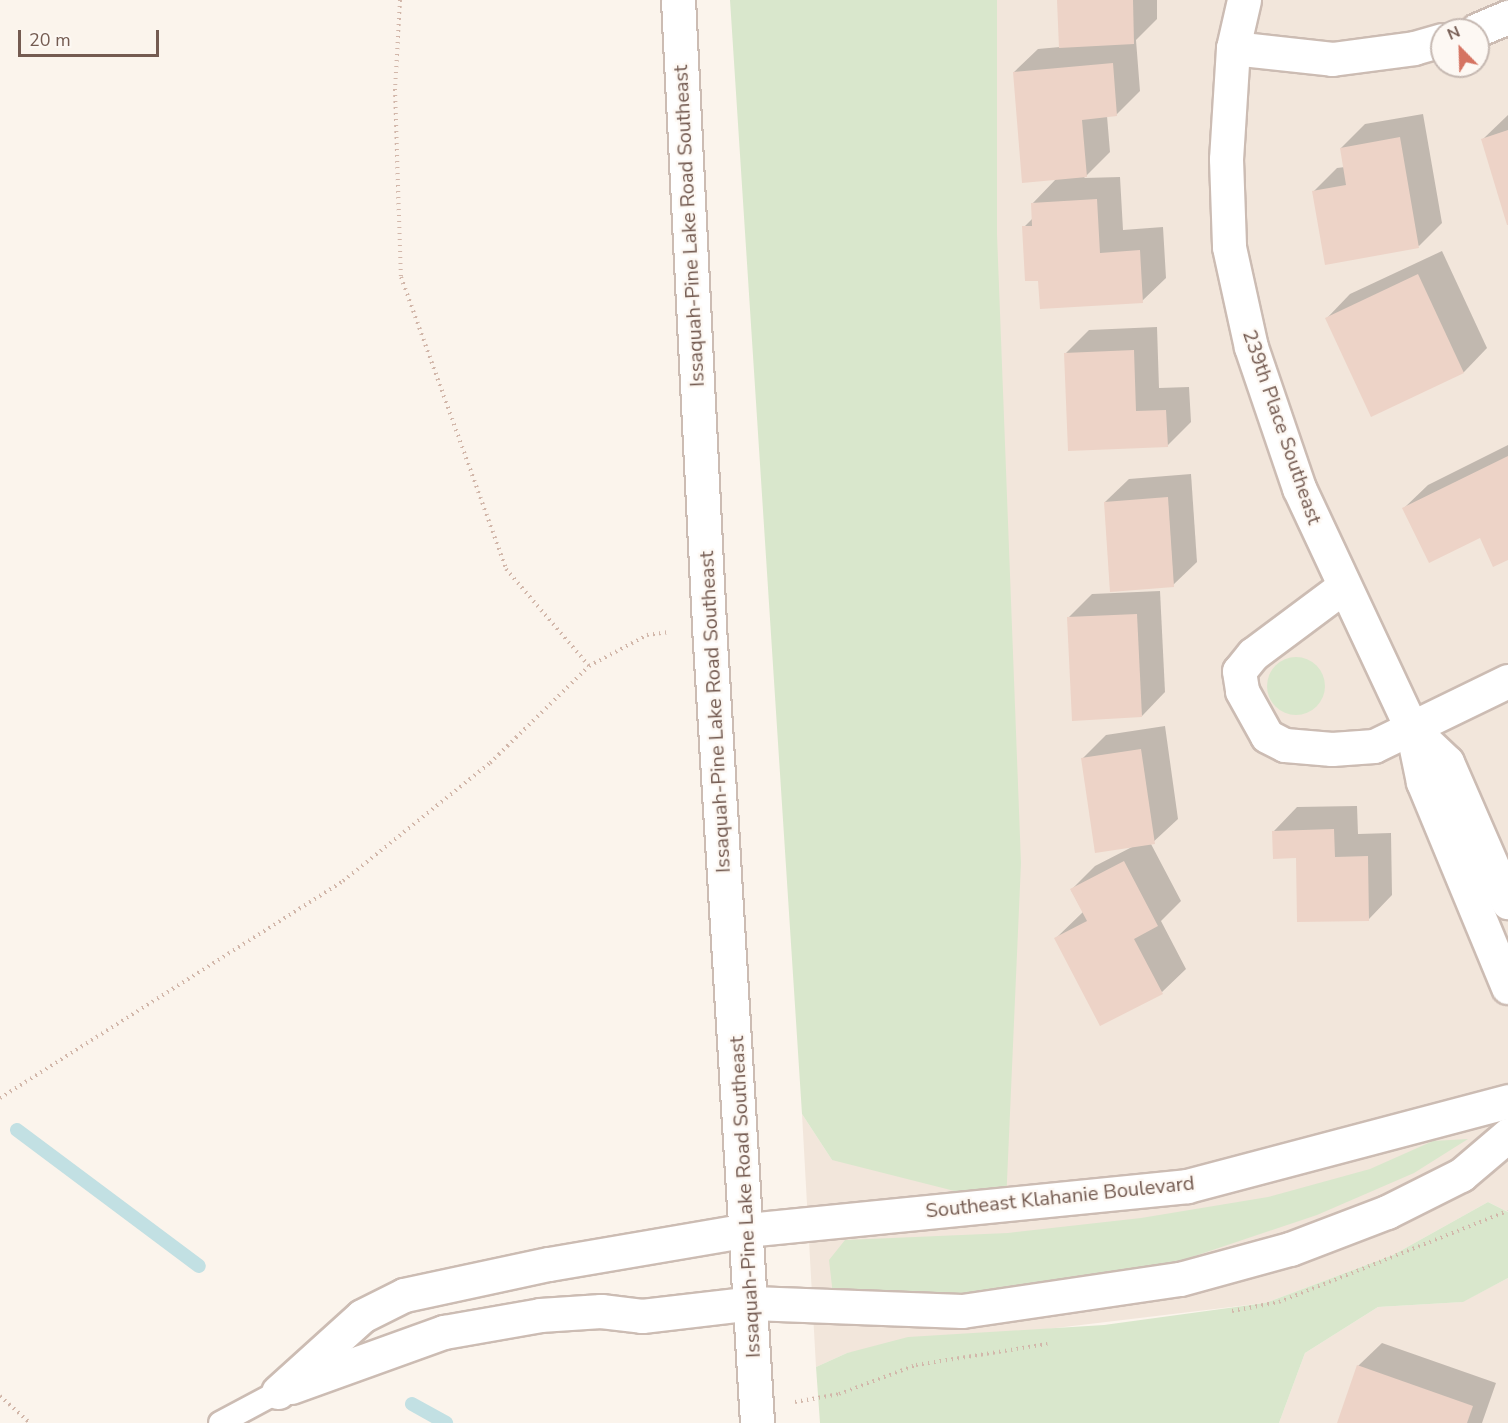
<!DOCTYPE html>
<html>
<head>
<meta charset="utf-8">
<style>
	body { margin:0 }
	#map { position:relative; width:1508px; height:1423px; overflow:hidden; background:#fbf4ec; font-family:"Nunito Sans",sans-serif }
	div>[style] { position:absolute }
	.residential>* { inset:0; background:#f2e6db }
	.green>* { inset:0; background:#d9e7cc }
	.round { border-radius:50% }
	.shadow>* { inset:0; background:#0003 }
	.stream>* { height:14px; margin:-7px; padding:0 7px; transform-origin:7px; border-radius:7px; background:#c2e0e3 }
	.building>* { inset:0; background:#edd3c7 }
	.path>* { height:4px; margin-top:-2px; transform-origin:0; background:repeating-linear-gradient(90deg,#d2b7aa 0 1.5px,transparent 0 6px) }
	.roads { filter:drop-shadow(2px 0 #ccbcb3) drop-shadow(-2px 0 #ccbcb3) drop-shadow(0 2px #ccbcb3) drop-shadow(0 -2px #ccbcb3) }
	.service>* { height:22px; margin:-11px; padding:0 11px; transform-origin:11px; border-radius:11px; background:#fff }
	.minor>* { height:33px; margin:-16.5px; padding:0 16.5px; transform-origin:16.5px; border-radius:16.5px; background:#fff }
	.tertiary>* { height:33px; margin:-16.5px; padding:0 16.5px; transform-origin:16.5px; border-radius:16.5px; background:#fff }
	.secondary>* { height:33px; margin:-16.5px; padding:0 16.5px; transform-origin:16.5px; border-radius:16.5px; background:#fff }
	span { translate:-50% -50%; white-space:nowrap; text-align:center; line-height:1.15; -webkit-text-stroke:4.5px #fdf8f3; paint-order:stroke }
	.street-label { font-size:20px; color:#745b51 }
	.north { position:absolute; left:1430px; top:18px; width:60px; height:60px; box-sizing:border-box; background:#fdf8f3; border:2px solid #c6b9b2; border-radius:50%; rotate:337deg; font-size:16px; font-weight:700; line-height:24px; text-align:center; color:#745b51 }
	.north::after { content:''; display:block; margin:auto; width:21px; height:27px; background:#d57361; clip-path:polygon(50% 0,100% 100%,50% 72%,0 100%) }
	.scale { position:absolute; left:18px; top:30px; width:141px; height:27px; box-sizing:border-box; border:3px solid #745b51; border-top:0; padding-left:8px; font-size:18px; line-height:21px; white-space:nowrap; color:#745b51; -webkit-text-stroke:4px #fdf8f3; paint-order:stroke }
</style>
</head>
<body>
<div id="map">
	<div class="residential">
		<div style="clip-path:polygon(evenodd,997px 0,1508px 0,1508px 1212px,1488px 1202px,1393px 1255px,1265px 1303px,847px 1353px,816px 1367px,802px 1114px,832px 1160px,997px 234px,997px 0,1442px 30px,1478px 30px,1478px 66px,1442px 66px,1442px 30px)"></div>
		<div style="clip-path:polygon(1508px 1278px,1508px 1423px,1279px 1423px,1305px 1353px,1378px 1307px,1462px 1302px)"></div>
	</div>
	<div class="green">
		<div style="clip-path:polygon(730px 0,997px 0,997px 234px,1021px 863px,1006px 1204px,832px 1160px,802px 1114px)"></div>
		<div class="round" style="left:1267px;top:657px;width:58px;height:58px"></div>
		<div style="clip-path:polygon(1468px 1139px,1414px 1173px,1317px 1215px,1180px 1261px,945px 1304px,833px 1295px,829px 1260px,845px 1240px,1008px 1233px,1141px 1218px,1268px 1197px,1370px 1169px,1433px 1141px)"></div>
		<div style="clip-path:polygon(1488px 1202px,1508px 1212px,1508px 1278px,1463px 1302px,1378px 1307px,1305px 1353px,1279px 1423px,820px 1423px,816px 1367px,847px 1353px,908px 1337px,1104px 1325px,1265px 1303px,1393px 1255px)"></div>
	</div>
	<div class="shadow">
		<div style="clip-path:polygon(1058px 0,1157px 0,1157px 19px,1136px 40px,1140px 91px,1116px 115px,1107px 116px,1110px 152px,1084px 178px,1120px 177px,1123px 230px,1163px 227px,1166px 278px,1142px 301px,1040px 279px,1024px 227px,1033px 218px,1032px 204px,1057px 178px,1014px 72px,1038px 49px,1060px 47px)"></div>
		<div style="clip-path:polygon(1423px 114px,1442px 223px,1419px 246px,1313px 192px,1337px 168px,1345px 167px,1341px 148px,1365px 124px)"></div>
		<div style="clip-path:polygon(1508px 115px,1508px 221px,1483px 139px)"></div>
		<div style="clip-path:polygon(1442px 251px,1487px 348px,1464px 372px,1372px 415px,1327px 318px,1350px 294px)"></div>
		<div style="clip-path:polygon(1157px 327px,1159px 388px,1189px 387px,1191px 422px,1167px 446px,1065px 354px,1089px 330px)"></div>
		<div style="clip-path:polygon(1508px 445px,1508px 558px,1480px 536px,1404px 508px,1428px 485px)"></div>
		<div style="clip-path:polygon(1191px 474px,1197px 562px,1173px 585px,1105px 502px,1129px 479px)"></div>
		<div style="clip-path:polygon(1160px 591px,1165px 692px,1142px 716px,1068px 618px,1092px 594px)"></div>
		<div style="clip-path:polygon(1165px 726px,1178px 819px,1151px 844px,1181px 901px,1161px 921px,1186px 969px,1162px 992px,1056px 938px,1083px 912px,1071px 890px,1095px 866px,1132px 847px,1082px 759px,1106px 735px)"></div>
		<div style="clip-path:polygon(1357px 806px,1358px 834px,1391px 833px,1392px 895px,1369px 919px,1274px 831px,1297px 807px)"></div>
		<div style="clip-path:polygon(1382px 1343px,1496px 1383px,1482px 1423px,1338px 1423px,1358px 1366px)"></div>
	</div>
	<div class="stream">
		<div style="left:17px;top:1130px;width:227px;rotate:36.8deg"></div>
		<div style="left:412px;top:1404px;width:39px;rotate:29deg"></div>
	</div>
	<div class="building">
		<div style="clip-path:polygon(1057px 0,1133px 0,1134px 44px,1059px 48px)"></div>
		<div style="clip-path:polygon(1113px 63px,1117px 116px,1082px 120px,1087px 177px,1022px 183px,1013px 72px)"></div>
		<div style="clip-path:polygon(1508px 130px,1508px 225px,1507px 225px,1481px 139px)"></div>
		<div style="clip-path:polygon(1400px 137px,1419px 248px,1325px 265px,1312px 191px,1346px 185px,1340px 148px)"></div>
		<div style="clip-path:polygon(1097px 199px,1100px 253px,1140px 250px,1143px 303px,1040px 309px,1038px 281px,1025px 281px,1022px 226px,1032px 226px,1031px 203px)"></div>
		<div style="clip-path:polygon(1418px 274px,1464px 373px,1371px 417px,1325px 318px)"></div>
		<div style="clip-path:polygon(1134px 350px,1136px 411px,1166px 410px,1168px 447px,1068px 451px,1064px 353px)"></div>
		<div style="clip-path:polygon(1508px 456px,1508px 560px,1493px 567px,1480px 538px,1429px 563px,1402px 508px)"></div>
		<div style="clip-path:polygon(1168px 497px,1174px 587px,1110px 592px,1104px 502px)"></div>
		<div style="clip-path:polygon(1137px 614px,1142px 717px,1072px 721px,1067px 617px)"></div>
		<div style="clip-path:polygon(1141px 749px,1155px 844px,1095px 853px,1081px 758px)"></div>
		<div style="clip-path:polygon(1334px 829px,1335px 857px,1368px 856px,1369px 921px,1297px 922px,1296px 858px,1273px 859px,1272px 831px)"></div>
		<div style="clip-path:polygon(1124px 861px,1158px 926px,1134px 939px,1163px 994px,1100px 1026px,1054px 938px,1087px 921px,1070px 889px)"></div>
		<div style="clip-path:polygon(1357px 1365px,1473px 1406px,1467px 1423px,1337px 1423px)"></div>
	</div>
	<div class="path">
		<div style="left:400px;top:0;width:89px;rotate:93.2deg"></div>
		<div style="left:395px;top:89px;width:188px;rotate:88.2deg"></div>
		<div style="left:401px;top:277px;width:310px;rotate:70.2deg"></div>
		<div style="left:506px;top:569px;width:128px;rotate:49.4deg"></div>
		<div style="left:0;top:1098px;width:406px;rotate:-32.3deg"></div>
		<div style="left:343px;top:881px;width:189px;rotate:-38.8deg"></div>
		<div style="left:490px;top:763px;width:139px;rotate:-44.4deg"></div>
		<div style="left:589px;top:666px;width:66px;rotate:-28.1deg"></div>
		<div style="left:647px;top:635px;width:22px;rotate:-8deg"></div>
		<div style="left:1232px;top:1311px;width:48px;rotate:-10.8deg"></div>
		<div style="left:1279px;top:1302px;width:246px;rotate:-21.7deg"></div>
		<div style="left:0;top:1396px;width:40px;rotate:42deg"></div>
		<div style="left:795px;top:1402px;width:45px;rotate:-10.3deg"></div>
		<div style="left:839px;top:1394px;width:82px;rotate:-20.6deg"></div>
		<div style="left:916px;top:1365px;width:133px;rotate:-9.1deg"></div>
	</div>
	<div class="roads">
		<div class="service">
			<div style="left:220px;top:1423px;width:66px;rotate:-28.1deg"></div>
		</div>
		<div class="minor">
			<div style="left:1244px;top:0;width:49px;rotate:102.9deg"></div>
			<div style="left:1233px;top:48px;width:111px;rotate:93.6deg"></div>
			<div style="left:1226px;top:159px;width:88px;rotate:88deg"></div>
			<div style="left:1229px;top:247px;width:102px;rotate:77.6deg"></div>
			<div style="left:1251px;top:347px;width:149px;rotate:71.2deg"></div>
			<div style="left:1299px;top:488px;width:266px;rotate:64.9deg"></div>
			<div style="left:1412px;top:729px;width:54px;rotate:78.3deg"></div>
			<div style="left:1423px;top:782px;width:222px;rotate:67.5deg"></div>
			<div style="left:1477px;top:30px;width:34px;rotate:-23deg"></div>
			<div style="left:1233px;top:48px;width:100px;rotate:6.3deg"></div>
			<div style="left:1332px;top:59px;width:83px;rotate:-7.6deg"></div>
			<div style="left:1414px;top:48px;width:29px;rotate:-16deg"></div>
			<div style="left:1343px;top:587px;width:112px;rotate:143.3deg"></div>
			<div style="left:1253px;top:654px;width:22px;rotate:129deg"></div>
			<div style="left:1239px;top:671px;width:20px;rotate:81deg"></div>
			<div style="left:1242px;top:691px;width:51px;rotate:60.9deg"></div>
			<div style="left:1267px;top:736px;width:20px;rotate:27deg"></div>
			<div style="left:1285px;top:745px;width:47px;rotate:4.9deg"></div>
			<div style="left:1332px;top:749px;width:42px;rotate:-4.1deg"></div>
			<div style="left:1374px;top:746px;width:149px;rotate:-25.9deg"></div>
			<div style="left:1412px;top:729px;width:48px;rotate:43.3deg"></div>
			<div style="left:1447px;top:762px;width:153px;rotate:66.5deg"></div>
			<div style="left:291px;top:1387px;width:163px;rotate:-19.8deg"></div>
			<div style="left:444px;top:1332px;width:97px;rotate:-10deg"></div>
			<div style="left:540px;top:1315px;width:61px;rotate:-3.8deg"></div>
			<div style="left:601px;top:1311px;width:41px;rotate:7deg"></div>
			<div style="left:642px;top:1316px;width:111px;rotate:-6.7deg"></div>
			<div style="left:278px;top:1392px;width:113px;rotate:-42.1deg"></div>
			<div style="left:362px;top:1316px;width:47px;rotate:-26.6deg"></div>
			<div style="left:404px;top:1295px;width:148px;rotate:-12.1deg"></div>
			<div style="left:549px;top:1264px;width:201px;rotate:-9.7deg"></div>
		</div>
		<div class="tertiary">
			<div style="left:747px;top:1230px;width:442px;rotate:-5.7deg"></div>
			<div style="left:1187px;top:1186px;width:332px;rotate:-14.8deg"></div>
			<div style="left:752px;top:1303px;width:210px;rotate:2.2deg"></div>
			<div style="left:962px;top:1311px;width:220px;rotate:-8.4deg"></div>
			<div style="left:1180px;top:1279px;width:114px;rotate:-15.3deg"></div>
			<div style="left:1290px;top:1249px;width:104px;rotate:-20.9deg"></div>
			<div style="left:1387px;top:1212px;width:83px;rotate:-26.6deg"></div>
			<div style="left:1461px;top:1175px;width:62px;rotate:-40.4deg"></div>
		</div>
		<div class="secondary">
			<div style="left:678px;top:0;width:627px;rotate:87.16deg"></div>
			<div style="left:709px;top:626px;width:798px;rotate:86.55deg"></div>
		</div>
	</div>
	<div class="street-label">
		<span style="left:689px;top:226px;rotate:-93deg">Issaquah-Pine Lake Road Southeast</span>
		<span style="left:1282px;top:427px;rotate:71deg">239th Place Southeast</span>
		<span style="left:715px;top:712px;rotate:-93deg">Issaquah-Pine Lake Road Southeast</span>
		<span style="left:745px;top:1197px;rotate:-93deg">Issaquah-Pine Lake Road Southeast</span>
		<span style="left:1060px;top:1197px;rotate:-6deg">Southeast Klahanie Boulevard</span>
	</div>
	<div class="north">N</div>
	<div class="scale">20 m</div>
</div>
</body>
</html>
